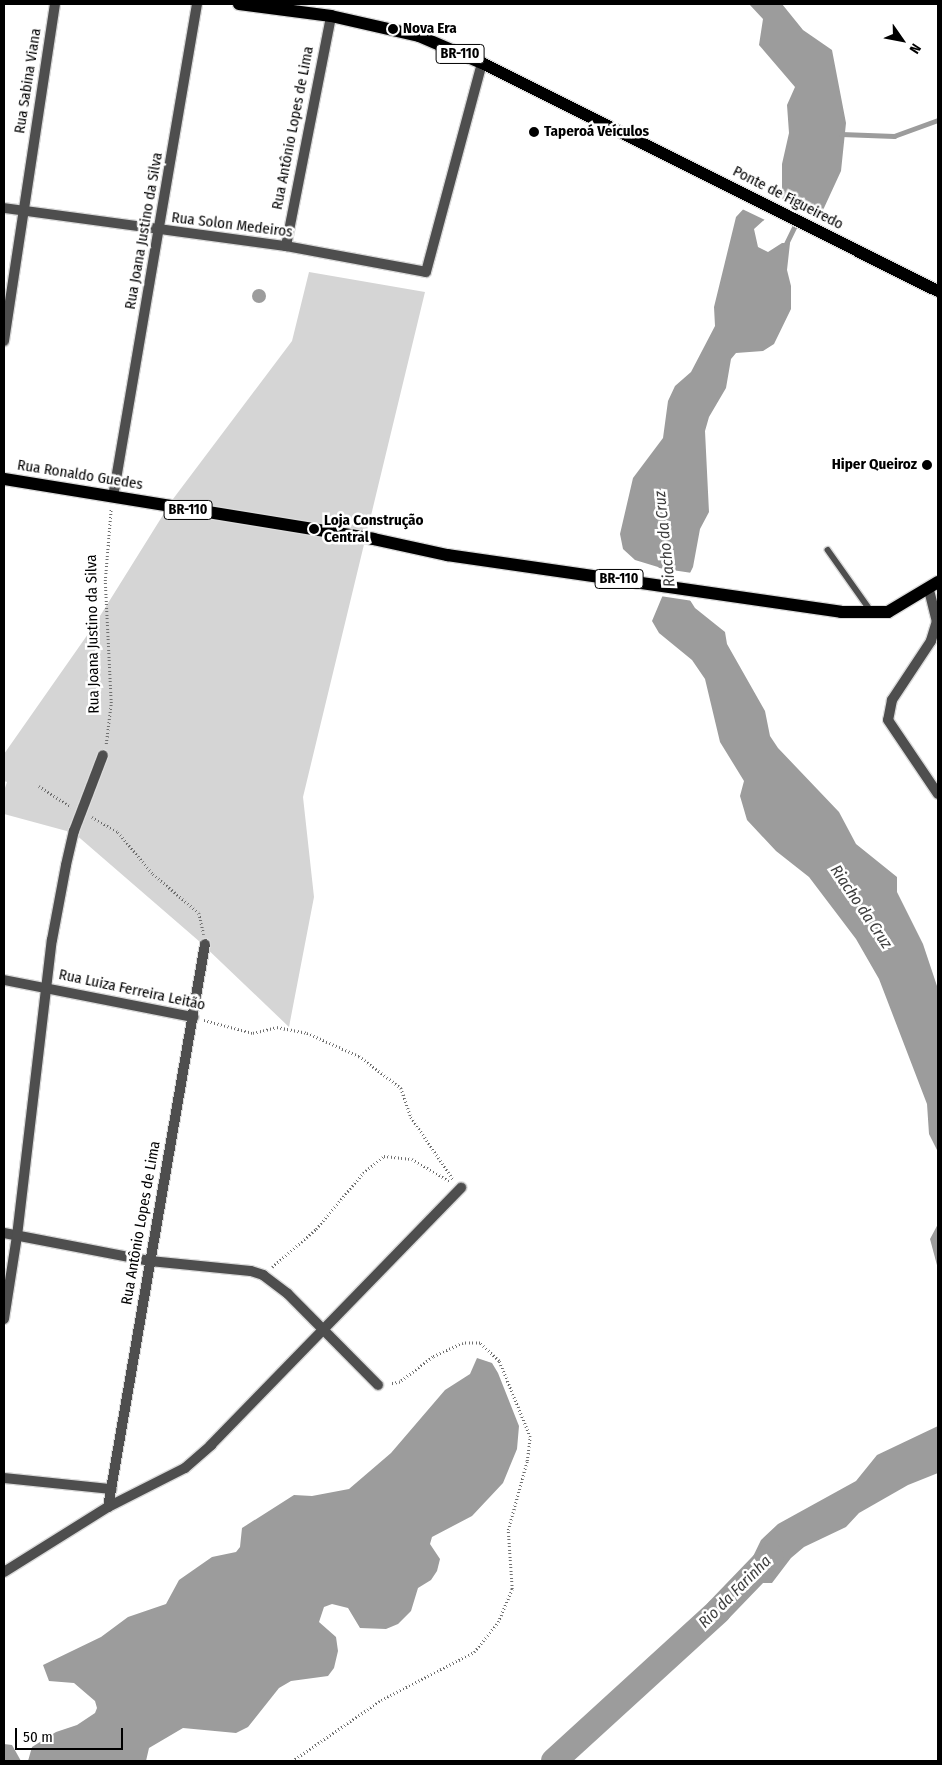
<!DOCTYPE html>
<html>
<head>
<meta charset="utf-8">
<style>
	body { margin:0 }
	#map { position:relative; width:942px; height:1765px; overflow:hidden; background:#fff; font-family:"Fira Sans Condensed",sans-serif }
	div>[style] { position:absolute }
	.green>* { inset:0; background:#d5d5d5 }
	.water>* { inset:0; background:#9c9c9c }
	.round { border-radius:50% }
	.pier>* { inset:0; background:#fff }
	.stream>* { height:4.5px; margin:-2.25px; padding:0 2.25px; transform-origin:2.25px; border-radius:2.25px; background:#9c9c9c }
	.river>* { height:26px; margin:-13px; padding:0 13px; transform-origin:13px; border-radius:13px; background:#9c9c9c }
	.path>* { height:2.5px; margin-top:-1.25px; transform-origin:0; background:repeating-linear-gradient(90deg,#707070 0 1px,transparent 0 3.5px) }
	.roads { filter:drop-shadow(1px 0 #dbdbdb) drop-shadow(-1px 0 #dbdbdb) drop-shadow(0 1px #dbdbdb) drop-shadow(0 -1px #dbdbdb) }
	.lane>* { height:5.5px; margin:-2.75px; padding:0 2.75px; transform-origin:2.75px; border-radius:2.75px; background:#4e4e4e }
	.street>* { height:10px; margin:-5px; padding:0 5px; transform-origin:5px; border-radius:5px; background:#4e4e4e }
	.primary>* { height:12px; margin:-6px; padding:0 6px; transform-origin:6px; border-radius:6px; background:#000 }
	.dots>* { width:14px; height:14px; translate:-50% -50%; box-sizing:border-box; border:2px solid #fff; border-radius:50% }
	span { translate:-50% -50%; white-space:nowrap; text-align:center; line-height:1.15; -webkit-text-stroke:5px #fff; paint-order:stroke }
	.shield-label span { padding:1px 4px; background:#fff; border:1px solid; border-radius:4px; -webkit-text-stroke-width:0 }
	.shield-label { font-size:14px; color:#000; font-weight:700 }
	.poi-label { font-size:15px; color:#000; font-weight:700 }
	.left { translate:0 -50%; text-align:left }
	.right { translate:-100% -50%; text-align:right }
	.street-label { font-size:15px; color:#000 }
	.water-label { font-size:16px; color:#3d3d3d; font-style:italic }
	.frame { position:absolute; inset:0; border:5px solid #000; pointer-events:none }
	.north { position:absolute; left:877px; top:15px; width:50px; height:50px; -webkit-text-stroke:4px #fff; paint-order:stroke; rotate:123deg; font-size:14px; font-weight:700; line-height:20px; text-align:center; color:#000 }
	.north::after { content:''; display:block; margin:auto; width:18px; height:22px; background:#000; clip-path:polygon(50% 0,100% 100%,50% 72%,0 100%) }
	.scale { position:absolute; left:15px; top:1728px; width:108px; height:22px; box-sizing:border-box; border:2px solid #000; border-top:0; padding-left:6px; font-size:15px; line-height:18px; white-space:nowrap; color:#000; -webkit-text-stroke:4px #fff; paint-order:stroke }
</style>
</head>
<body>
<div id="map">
	<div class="green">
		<div style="clip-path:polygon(309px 272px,425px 292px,303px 797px,314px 897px,289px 1027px,200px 942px,74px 833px,4px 814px,4px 791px,7px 782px,4px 781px,4px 754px,95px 624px,173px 499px,292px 341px)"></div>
	</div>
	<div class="water">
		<div style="clip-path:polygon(749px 4px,782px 4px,803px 30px,832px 50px,846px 123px,841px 171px,818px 221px,782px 203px,782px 164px,789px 133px,787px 105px,795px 87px,759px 45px,763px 19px)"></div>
		<div style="clip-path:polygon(749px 203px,772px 213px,754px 229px,758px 247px,768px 252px,782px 243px,790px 243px,787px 270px,791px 286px,791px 309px,774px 344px,763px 351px,736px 353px,731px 359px,726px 388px,709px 417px,705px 431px,709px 512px,700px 529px,693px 567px,686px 581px,688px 597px,695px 608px,725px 632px,727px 644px,765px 711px,770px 736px,778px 748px,839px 812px,856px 844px,897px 877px,897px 892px,923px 944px,938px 989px,938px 1152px,929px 1134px,927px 1104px,879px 979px,856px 939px,809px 877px,776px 851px,747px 820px,740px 796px,744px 781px,720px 742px,705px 679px,692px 660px,659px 633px,652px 621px,670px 578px,658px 567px,635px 560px,623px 549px,620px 534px,633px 478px,663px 438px,668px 401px,675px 386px,691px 372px,715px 326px,714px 307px,736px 217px)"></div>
		<div class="round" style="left:252px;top:289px;width:14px;height:14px"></div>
		<div style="clip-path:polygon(938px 1224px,938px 1269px,930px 1239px)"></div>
		<div style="clip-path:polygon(477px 1358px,492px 1363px,498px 1373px,519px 1426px,517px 1449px,503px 1483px,472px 1516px,432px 1537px,430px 1544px,440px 1559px,437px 1571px,431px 1580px,418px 1588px,411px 1611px,398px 1624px,386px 1629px,360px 1628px,348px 1608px,332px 1604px,324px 1607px,319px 1622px,336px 1637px,338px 1651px,334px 1668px,328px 1676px,291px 1681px,279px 1688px,248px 1727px,236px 1733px,183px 1728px,149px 1748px,146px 1761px,28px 1761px,32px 1747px,56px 1732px,77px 1725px,95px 1713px,97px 1708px,95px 1701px,74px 1683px,49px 1681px,43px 1665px,101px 1637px,128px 1617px,166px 1604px,179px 1580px,212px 1557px,236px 1552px,240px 1547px,242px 1528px,294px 1495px,312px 1496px,349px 1489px,391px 1453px,445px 1390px,470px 1374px)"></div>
		<div style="clip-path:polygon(938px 1426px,938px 1473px,908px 1485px,859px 1513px,846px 1527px,804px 1547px,791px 1558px,772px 1583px,750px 1583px,739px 1577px,746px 1571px,761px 1540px,778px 1524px,856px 1481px,877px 1455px)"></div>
		<div style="clip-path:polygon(4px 1744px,12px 1745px,21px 1761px,4px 1761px)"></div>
	</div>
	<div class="pier">
		<div style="clip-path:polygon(780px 198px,822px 219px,820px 223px,781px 206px)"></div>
		<div style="clip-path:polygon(747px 201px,774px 215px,767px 221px,740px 208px)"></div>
		<div style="clip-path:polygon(639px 565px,692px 573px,688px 581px,693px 601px,660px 596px,667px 579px,657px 570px)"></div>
	</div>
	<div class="stream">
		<div style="left:841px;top:134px;width:53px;rotate:2.2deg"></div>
		<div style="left:894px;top:136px;width:47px;rotate:-20deg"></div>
		<div style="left:784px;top:248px;width:30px;rotate:-64deg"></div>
	</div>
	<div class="river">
		<div style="left:554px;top:1761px;width:222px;rotate:-42.4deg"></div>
		<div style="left:718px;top:1611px;width:76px;rotate:-46.1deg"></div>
	</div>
	<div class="path">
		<div style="left:106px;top:744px;width:41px;rotate:-83deg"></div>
		<div style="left:111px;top:703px;width:122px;rotate:-92.8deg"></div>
		<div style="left:105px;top:581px;width:73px;rotate:-85.3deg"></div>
		<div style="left:39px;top:786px;width:38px;rotate:33deg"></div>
		<div style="left:92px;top:817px;width:30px;rotate:30deg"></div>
		<div style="left:118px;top:832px;width:55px;rotate:50.2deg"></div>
		<div style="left:153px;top:874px;width:60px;rotate:40.3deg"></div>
		<div style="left:199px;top:913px;width:22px;rotate:77deg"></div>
		<div style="left:204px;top:1020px;width:51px;rotate:14.9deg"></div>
		<div style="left:253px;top:1033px;width:25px;rotate:-14deg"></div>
		<div style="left:277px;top:1027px;width:31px;rotate:11deg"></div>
		<div style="left:307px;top:1033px;width:57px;rotate:23.9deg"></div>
		<div style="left:359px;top:1056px;width:53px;rotate:37.3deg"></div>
		<div style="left:401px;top:1088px;width:31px;rotate:71deg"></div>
		<div style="left:411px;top:1117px;width:75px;rotate:55.9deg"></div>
		<div style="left:272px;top:1267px;width:58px;rotate:-40.8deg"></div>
		<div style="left:316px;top:1229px;width:73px;rotate:-50deg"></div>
		<div style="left:363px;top:1173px;width:27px;rotate:-39deg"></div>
		<div style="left:384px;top:1156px;width:28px;rotate:6deg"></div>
		<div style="left:412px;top:1159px;width:45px;rotate:30.5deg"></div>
		<div style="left:292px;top:1761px;width:108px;rotate:-34.4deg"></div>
		<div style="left:381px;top:1700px;width:105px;rotate:-27.3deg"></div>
		<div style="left:474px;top:1652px;width:38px;rotate:-51deg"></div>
		<div style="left:498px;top:1622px;width:36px;rotate:-67deg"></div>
		<div style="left:512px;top:1589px;width:59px;rotate:-93.9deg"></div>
		<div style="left:508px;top:1530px;width:72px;rotate:-74.6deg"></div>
		<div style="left:527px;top:1461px;width:24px;rotate:-83deg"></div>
		<div style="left:530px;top:1437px;width:82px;rotate:-112.2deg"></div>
		<div style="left:499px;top:1361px;width:26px;rotate:-137deg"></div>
		<div style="left:480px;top:1343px;width:17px;rotate:180deg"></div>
		<div style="left:463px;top:1343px;width:33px;rotate:155deg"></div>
		<div style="left:433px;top:1357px;width:41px;rotate:142.9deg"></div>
		<div style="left:400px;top:1382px;width:10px;rotate:169deg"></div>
	</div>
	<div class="roads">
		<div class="lane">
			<div style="left:828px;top:550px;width:75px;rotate:54.8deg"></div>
		</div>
		<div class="street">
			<div style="left:4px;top:208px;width:285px;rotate:7.7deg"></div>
			<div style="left:286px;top:246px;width:142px;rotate:10.5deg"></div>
			<div style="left:426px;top:272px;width:216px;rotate:-75deg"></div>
			<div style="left:286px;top:246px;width:234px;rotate:-78.9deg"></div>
			<div style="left:4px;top:341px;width:341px;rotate:-81.4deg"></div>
			<div style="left:113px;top:497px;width:500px;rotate:-80.33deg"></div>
			<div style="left:929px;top:590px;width:32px;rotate:76deg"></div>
			<div style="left:937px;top:621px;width:21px;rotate:107deg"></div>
			<div style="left:931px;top:641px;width:71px;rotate:123.5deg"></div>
			<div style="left:892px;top:700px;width:20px;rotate:101deg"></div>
			<div style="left:888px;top:720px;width:89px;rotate:56deg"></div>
			<div style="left:4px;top:980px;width:193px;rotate:11.1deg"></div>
			<div style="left:4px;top:1233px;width:149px;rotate:10.9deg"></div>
			<div style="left:150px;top:1261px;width:101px;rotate:5.7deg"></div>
			<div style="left:251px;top:1271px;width:13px;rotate:18deg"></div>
			<div style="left:263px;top:1275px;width:31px;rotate:37deg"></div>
			<div style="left:288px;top:1294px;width:128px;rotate:45.3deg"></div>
			<div style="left:4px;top:1319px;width:84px;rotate:-81.1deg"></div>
			<div style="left:17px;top:1236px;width:298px;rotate:-83.3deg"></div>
			<div style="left:52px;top:940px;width:76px;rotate:-79.4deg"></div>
			<div style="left:66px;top:865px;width:35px;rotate:-77deg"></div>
			<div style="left:74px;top:831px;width:81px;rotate:-69.1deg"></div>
			<div style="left:4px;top:1478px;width:108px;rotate:5.9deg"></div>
			<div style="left:108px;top:1507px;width:571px;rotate:-80.22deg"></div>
			<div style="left:4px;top:1572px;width:123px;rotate:-32deg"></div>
			<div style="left:108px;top:1507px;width:86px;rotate:-26.9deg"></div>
			<div style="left:185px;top:1468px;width:35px;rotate:-41deg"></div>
			<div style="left:211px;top:1445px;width:359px;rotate:-45.8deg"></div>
		</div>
		<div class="primary">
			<div style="left:239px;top:4px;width:93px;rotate:7.4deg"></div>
			<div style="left:331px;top:16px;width:90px;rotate:12.8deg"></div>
			<div style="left:419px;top:36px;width:69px;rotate:23.2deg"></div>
			<div style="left:482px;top:63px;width:510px;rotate:26.57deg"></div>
			<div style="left:4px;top:479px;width:374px;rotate:9.2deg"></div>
			<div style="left:373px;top:539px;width:76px;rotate:12.2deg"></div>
			<div style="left:447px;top:555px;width:398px;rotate:8.2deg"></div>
			<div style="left:841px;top:612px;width:47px"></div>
			<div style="left:888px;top:612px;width:58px;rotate:-31deg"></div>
		</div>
	</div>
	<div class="dots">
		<div style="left:393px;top:29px;background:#000"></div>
		<div style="left:534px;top:132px;background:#000"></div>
		<div style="left:927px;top:465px;background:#000"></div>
		<div style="left:314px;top:529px;background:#000"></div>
	</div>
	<div class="shield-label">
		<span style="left:460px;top:54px">BR-110</span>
		<span style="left:188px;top:510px">BR-110</span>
		<span style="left:619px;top:579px">BR-110</span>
	</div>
	<div class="poi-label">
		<span class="left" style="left:403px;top:29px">Nova Era</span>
		<span class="left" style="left:544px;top:132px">Taperoá Veículos</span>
		<span class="right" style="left:917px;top:465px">Hiper Queiroz</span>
		<span class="left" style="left:324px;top:529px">Loja Construção<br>Central</span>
	</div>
	<div class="street-label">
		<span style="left:28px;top:81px;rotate:-81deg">Rua Sabina Viana</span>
		<span style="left:293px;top:128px;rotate:-79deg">Rua Antônio Lopes de Lima</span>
		<span style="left:788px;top:198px;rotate:27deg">Ponte de Figueiredo</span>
		<span style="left:232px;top:225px;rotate:7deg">Rua Solon Medeiros</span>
		<span style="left:144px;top:231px;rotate:-80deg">Rua Joana Justino da Silva</span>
		<span style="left:80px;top:475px;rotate:9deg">Rua Ronaldo Guedes</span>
		<span style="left:93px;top:634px;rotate:-91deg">Rua Joana Justino da Silva</span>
		<span style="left:132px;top:990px;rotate:12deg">Rua Luiza Ferreira Leitão</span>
		<span style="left:141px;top:1223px;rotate:-80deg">Rua Antônio Lopes de Lima</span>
	</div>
	<div class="water-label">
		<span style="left:665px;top:539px;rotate:-96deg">Riacho da Cruz</span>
		<span style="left:861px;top:907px;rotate:56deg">Riacho da Cruz</span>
		<span style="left:735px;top:1592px;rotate:-45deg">Rio da Farinha</span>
	</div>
	<div class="frame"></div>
	<div class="north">N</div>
	<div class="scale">50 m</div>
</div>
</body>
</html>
